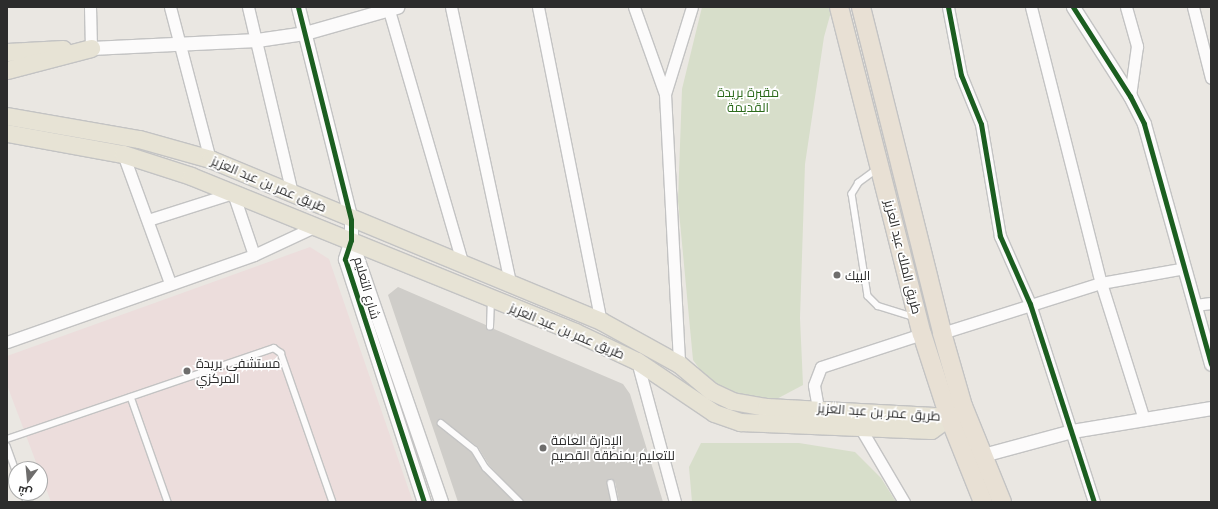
<!DOCTYPE html>
<html>
<head>
<meta charset="utf-8">
<style>
	body { margin:0 }
	#map { position:relative; width:1218px; height:509px; overflow:hidden; background:#eae7e2; font-family:Inter,Cairo,sans-serif }
	div>[style] { position:absolute }
	.medical>* { inset:0; background:#ecdddc }
	.cemetery>* { inset:0; background:#d7deca }
	.building>* { inset:0; background:#cfcdc9 }
	.roads { filter:drop-shadow(1px 0 #c3c3c3) drop-shadow(-1px 0 #c3c3c3) drop-shadow(0 1px #c3c3c3) drop-shadow(0 -1px #c3c3c3) }
	.service>* { height:5.5px; margin:-2.75px; padding:0 2.75px; transform-origin:2.75px; border-radius:2.75px; background:#fcfbfb }
	.minor>* { height:11px; margin:-5.5px; padding:0 5.5px; transform-origin:5.5px; border-radius:5.5px; background:#fcfbfb }
	.tertiary>* { height:13px; margin:-6.5px; padding:0 6.5px; transform-origin:6.5px; border-radius:6.5px; background:#fcfbfb }
	.primary>* { height:17px; margin:-8.5px; padding:0 8.5px; transform-origin:8.5px; border-radius:8.5px; background:#e7e3d5 }
	.trunk>* { height:18px; margin:-9px; padding:0 9px; transform-origin:9px; border-radius:9px; background:#e8e0d4 }
	.cycleway>* { height:5px; margin:-2.5px; padding:0 2.5px; transform-origin:2.5px; border-radius:2.5px; background:#1b5e20 }
	.dots>* { width:11px; height:11px; translate:-50% -50%; box-sizing:border-box; border:2px solid #fff; border-radius:50% }
	span { translate:-50% -50%; white-space:nowrap; text-align:center; line-height:1.15; -webkit-text-stroke:3.5px #fff; paint-order:stroke }
	.park-label { font-size:13px; color:#2c6a1b }
	.street-label { font-size:13px; color:#2c2c2c }
	.poi-label { font-size:13px; color:#2c2c2c }
	.left { translate:0 -50%; text-align:left }
	.frame { position:absolute; inset:0; border:8px solid #2c2c2c; pointer-events:none }
	.north { position:absolute; left:8px; top:461px; width:40px; height:40px; box-sizing:border-box; background:#fff; border:1px solid #ababab; border-radius:50%; rotate:196deg; font-size:11px; font-weight:700; line-height:16px; text-align:center; color:#2c2c2c }
	.north::after { content:''; display:block; margin:auto; width:14px; height:18px; background:#6e6d6c; clip-path:polygon(50% 0,100% 100%,50% 72%,0 100%) }
</style>
</head>
<body>
<div id="map">
	<div class="medical">
		<div style="clip-path:polygon(310px 247px,329px 259px,413px 502px,51px 502px,7px 385px,7px 356px)"></div>
	</div>
	<div class="cemetery">
		<div style="clip-path:polygon(702px 7px,830px 7px,831px 12px,824px 37px,805px 164px,800px 318px,803px 385px,771px 402px,738px 396px,707px 379px,693px 360px,678px 201px,682px 89px)"></div>
		<div style="clip-path:polygon(701px 443px,799px 443px,855px 452px,881px 478px,896px 502px,692px 502px,689px 467px)"></div>
	</div>
	<div class="building">
		<div style="clip-path:polygon(398px 287px,486px 325px,488px 331px,494px 329px,623px 384px,630px 394px,663px 502px,619px 502px,615px 482px,611px 479px,607px 483px,611px 502px,524px 502px,489px 465px,478px 447px,440px 419px,438px 426px,472px 453px,483px 471px,514px 502px,458px 502px,388px 295px)"></div>
	</div>
	<div class="roads">
		<div class="service">
			<div style="left:878px;top:169px;width:24px;rotate:144deg"></div>
			<div style="left:859px;top:183px;width:13px;rotate:122deg"></div>
			<div style="left:852px;top:194px;width:103px;rotate:81.1deg"></div>
			<div style="left:868px;top:296px;width:14px;rotate:45deg"></div>
			<div style="left:878px;top:306px;width:39px;rotate:17deg"></div>
			<div style="left:490px;top:327px;width:26px;rotate:-88deg"></div>
			<div style="left:131px;top:397px;width:111px;rotate:70.6deg"></div>
			<div style="left:441px;top:423px;width:43px;rotate:38.5deg"></div>
			<div style="left:475px;top:450px;width:21px;rotate:59deg"></div>
			<div style="left:486px;top:468px;width:48px;rotate:45deg"></div>
			<div style="left:7px;top:439px;width:282px;rotate:-18.8deg"></div>
			<div style="left:274px;top:348px;width:9px;rotate:36deg"></div>
			<div style="left:281px;top:353px;width:158px;rotate:70.8deg"></div>
			<div style="left:7px;top:446px;width:27px;rotate:70deg"></div>
			<div style="left:611px;top:483px;width:19px;rotate:78deg"></div>
			<div style="left:24px;top:493px;width:9px;rotate:72deg"></div>
		</div>
		<div class="minor">
			<div style="left:90px;top:7px;width:41px;rotate:88.6deg"></div>
			<div style="left:170px;top:7px;width:157px;rotate:75.3deg"></div>
			<div style="left:248px;top:7px;width:191px;rotate:76.7deg"></div>
			<div style="left:388px;top:7px;width:269px;rotate:73.8deg"></div>
			<div style="left:451px;top:7px;width:285px;rotate:77.9deg"></div>
			<div style="left:538px;top:7px;width:320px;rotate:78.7deg"></div>
			<div style="left:634px;top:7px;width:92px;rotate:70.4deg"></div>
			<div style="left:665px;top:94px;width:270px;rotate:87deg"></div>
			<div style="left:948px;top:7px;width:69px;rotate:79.2deg"></div>
			<div style="left:961px;top:75px;width:53px;rotate:67.8deg"></div>
			<div style="left:981px;top:124px;width:114px;rotate:80.4deg"></div>
			<div style="left:1000px;top:236px;width:74px;rotate:66.2deg"></div>
			<div style="left:1030px;top:304px;width:208px;rotate:72.1deg"></div>
			<div style="left:1031px;top:7px;width:285px;rotate:75.8deg"></div>
			<div style="left:1101px;top:283px;width:143px;rotate:72.5deg"></div>
			<div style="left:1126px;top:7px;width:41px;rotate:74.2deg"></div>
			<div style="left:1137px;top:46px;width:50px;rotate:98deg"></div>
			<div style="left:1193px;top:7px;width:73px;rotate:75.8deg"></div>
			<div style="left:665px;top:94px;width:91px;rotate:-72.8deg"></div>
			<div style="left:123px;top:154px;width:137px;rotate:70deg"></div>
			<div style="left:148px;top:220px;width:89px;rotate:-17.6deg"></div>
			<div style="left:233px;top:193px;width:65px;rotate:71.3deg"></div>
			<div style="left:1195px;top:305px;width:16px;rotate:-7deg"></div>
			<div style="left:942px;top:333px;width:167px;rotate:-17.5deg"></div>
			<div style="left:1101px;top:283px;width:85px;rotate:-10.1deg"></div>
			<div style="left:7px;top:342px;width:262px;rotate:-19.4deg"></div>
			<div style="left:254px;top:255px;width:68px;rotate:-25.1deg"></div>
			<div style="left:637px;top:361px;width:146px;rotate:74.9deg"></div>
			<div style="left:818px;top:408px;width:23px;rotate:-100deg"></div>
			<div style="left:814px;top:385px;width:19px;rotate:-69deg"></div>
			<div style="left:821px;top:367px;width:106px;rotate:-18.1deg"></div>
			<div style="left:861px;top:429px;width:85px;rotate:59.5deg"></div>
		</div>
		<div class="tertiary">
			<div style="left:298px;top:7px;width:219px;rotate:76deg"></div>
			<div style="left:351px;top:220px;width:20px;rotate:90deg"></div>
			<div style="left:351px;top:240px;width:20px;rotate:108deg"></div>
			<div style="left:345px;top:259px;width:256px;rotate:72deg"></div>
			<div style="left:1073px;top:7px;width:106px;rotate:57.4deg"></div>
			<div style="left:1130px;top:96px;width:31px;rotate:63deg"></div>
			<div style="left:1144px;top:124px;width:249px;rotate:74.4deg"></div>
			<div style="left:91px;top:48px;width:166px;rotate:-2.8deg"></div>
			<div style="left:257px;top:40px;width:49px;rotate:-8.3deg"></div>
			<div style="left:305px;top:33px;width:96px;rotate:-15.8deg"></div>
			<div style="left:351px;top:240px;width:277px;rotate:71deg"></div>
			<div style="left:983px;top:455px;width:92px;rotate:-15.1deg"></div>
			<div style="left:1072px;top:431px;width:141px;rotate:-9.4deg"></div>
		</div>
		<div class="primary">
			<div style="left:7px;top:52px;width:56px;rotate:-3.1deg"></div>
			<div style="left:7px;top:70px;width:87px;rotate:-14.7deg"></div>
			<div style="left:7px;top:116px;width:134px;rotate:9.9deg"></div>
			<div style="left:139px;top:139px;width:74px;rotate:15.7deg"></div>
			<div style="left:210px;top:159px;width:423px;rotate:22.5deg"></div>
			<div style="left:601px;top:321px;width:89px;rotate:28.9deg"></div>
			<div style="left:679px;top:364px;width:42px;rotate:40.2deg"></div>
			<div style="left:711px;top:391px;width:23px;rotate:25deg"></div>
			<div style="left:732px;top:401px;width:35px;rotate:10deg"></div>
			<div style="left:766px;top:407px;width:183px;rotate:3.1deg"></div>
			<div style="left:7px;top:133px;width:118px;rotate:10.3deg"></div>
			<div style="left:123px;top:154px;width:71px;rotate:17.9deg"></div>
			<div style="left:191px;top:176px;width:414px;rotate:22.1deg"></div>
			<div style="left:575px;top:332px;width:68px;rotate:25.1deg"></div>
			<div style="left:637px;top:361px;width:93px;rotate:34deg"></div>
			<div style="left:714px;top:413px;width:28px;rotate:19deg"></div>
			<div style="left:740px;top:422px;width:191px;rotate:2.4deg"></div>
			<div style="left:931px;top:430px;width:22px;rotate:-36deg"></div>
		</div>
		<div class="trunk">
			<div style="left:839px;top:7px;width:337px;rotate:75.8deg"></div>
			<div style="left:922px;top:334px;width:87px;rotate:72deg"></div>
			<div style="left:949px;top:417px;width:92px;rotate:68.2deg"></div>
			<div style="left:861px;top:7px;width:336px;rotate:76deg"></div>
			<div style="left:942px;top:333px;width:76px;rotate:74deg"></div>
			<div style="left:963px;top:406px;width:104px;rotate:67.9deg"></div>
		</div>
	</div>
	<div class="cycleway">
		<div style="left:298px;top:7px;width:219px;rotate:76deg"></div>
		<div style="left:351px;top:220px;width:20px;rotate:90deg"></div>
		<div style="left:351px;top:240px;width:20px;rotate:108deg"></div>
		<div style="left:345px;top:259px;width:256px;rotate:72deg"></div>
		<div style="left:948px;top:7px;width:69px;rotate:79.2deg"></div>
		<div style="left:961px;top:75px;width:53px;rotate:67.8deg"></div>
		<div style="left:981px;top:124px;width:114px;rotate:80.4deg"></div>
		<div style="left:1000px;top:236px;width:74px;rotate:66.2deg"></div>
		<div style="left:1030px;top:304px;width:208px;rotate:72.1deg"></div>
		<div style="left:1073px;top:7px;width:106px;rotate:57.4deg"></div>
		<div style="left:1130px;top:96px;width:31px;rotate:63deg"></div>
		<div style="left:1144px;top:124px;width:249px;rotate:74.4deg"></div>
	</div>
	<div class="dots">
		<div style="left:837px;top:275px;background:#6e6d6c"></div>
		<div style="left:187px;top:371px;background:#6e6d6c"></div>
		<div style="left:543px;top:448px;background:#6e6d6c"></div>
	</div>
	<div class="park-label">
		<span style="left:748px;top:100px">مقبرة بريدة<br>القديمة</span>
	</div>
	<div class="street-label">
		<span style="left:269px;top:184px;rotate:23deg">طريق عمر بن عبد العزيز</span>
		<span style="left:903px;top:257px;rotate:76deg">طريق الملك عبد العزيز</span>
		<span style="left:367px;top:288px;rotate:74deg">شارع التعليم</span>
		<span style="left:567px;top:331px;rotate:23deg">طريق عمر بن عبد العزيز</span>
		<span style="left:879px;top:412px;rotate:4deg">طريق عمر بن عبد العزيز</span>
	</div>
	<div class="poi-label">
		<span class="left" style="left:845px;top:275px">البيك</span>
		<span class="left" style="left:196px;top:371px">مستشفى بريدة<br>المركزي</span>
		<span class="left" style="left:551px;top:448px">الإدارة العامة<br>للتعليم بمنطقة القصيم</span>
	</div>
	<div class="frame"></div>
	<div class="north">ش</div>
</div>
</body>
</html>
